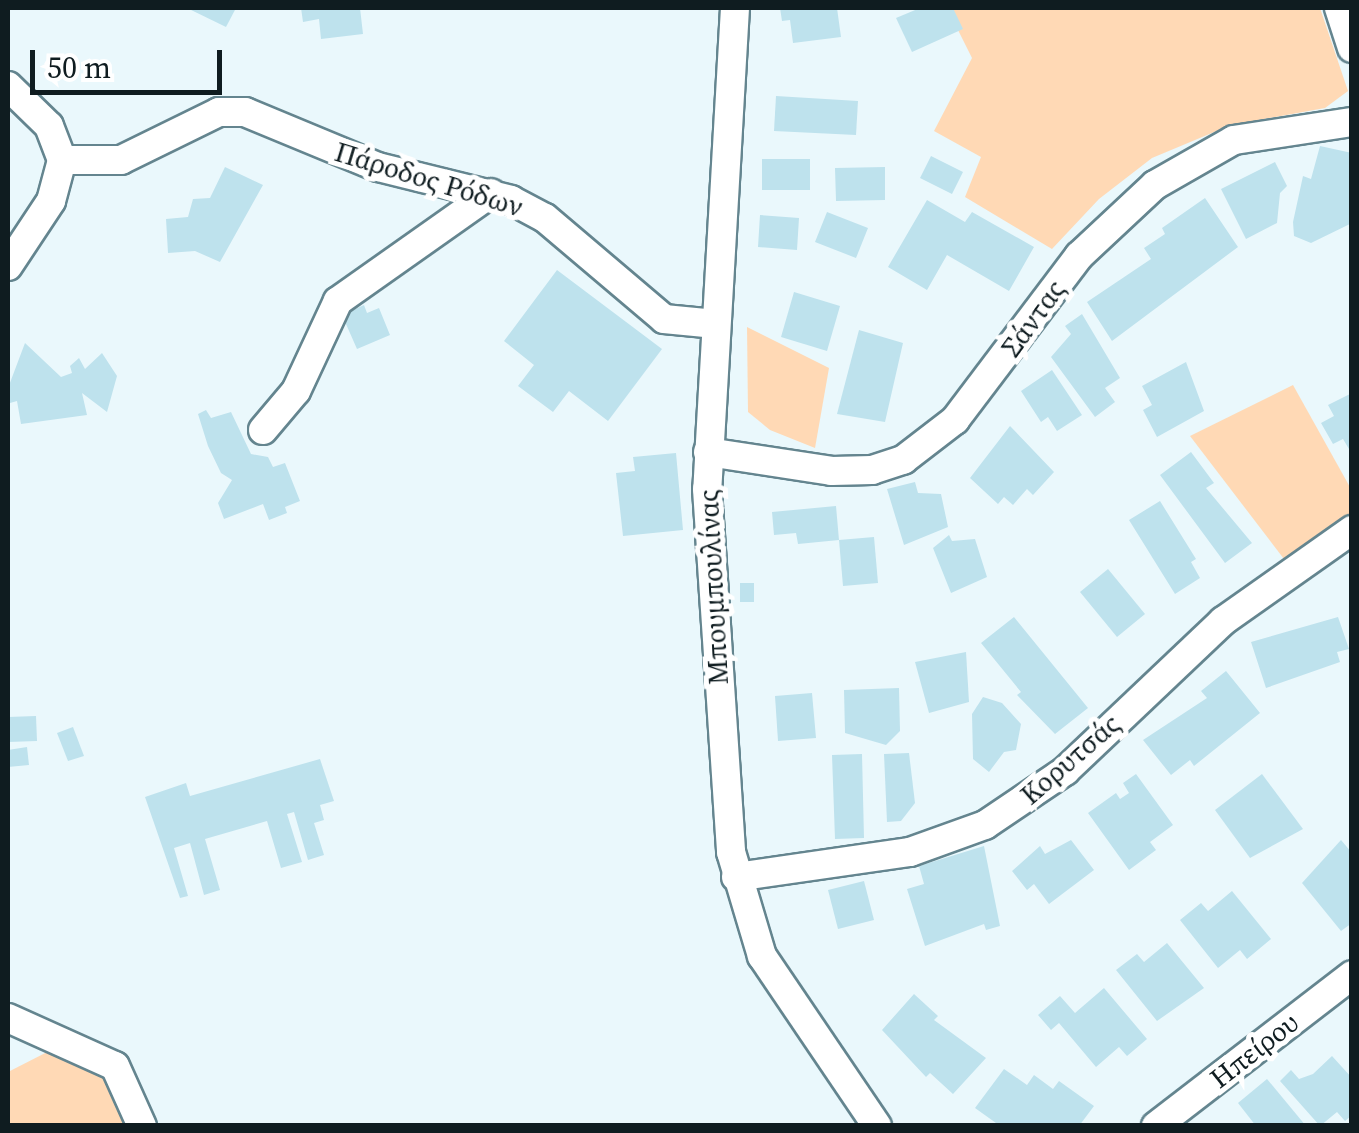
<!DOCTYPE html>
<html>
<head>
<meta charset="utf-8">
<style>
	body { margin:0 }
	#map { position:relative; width:1359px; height:1133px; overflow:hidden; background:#eaf8fc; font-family:"Source Serif 4",serif }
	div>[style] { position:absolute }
	.green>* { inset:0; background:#ffd9b5 }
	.building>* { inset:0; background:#bee2ed }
	.roads { filter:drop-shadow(2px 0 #64858f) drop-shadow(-2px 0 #64858f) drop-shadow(0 2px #64858f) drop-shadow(0 -2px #64858f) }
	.minor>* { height:28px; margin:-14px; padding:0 14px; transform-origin:14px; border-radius:14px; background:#fff }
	span { translate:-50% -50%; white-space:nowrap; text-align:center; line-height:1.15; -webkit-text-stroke:10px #fff; paint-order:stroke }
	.street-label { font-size:28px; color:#0f1c20 }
	.frame { position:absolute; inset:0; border:10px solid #0f1c20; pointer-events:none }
	.scale { position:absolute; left:30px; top:50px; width:192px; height:45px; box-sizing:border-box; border:5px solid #0f1c20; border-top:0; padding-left:12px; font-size:30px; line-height:35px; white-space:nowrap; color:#0f1c20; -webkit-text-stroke:8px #fff; paint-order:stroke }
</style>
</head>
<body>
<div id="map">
	<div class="green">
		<div style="clip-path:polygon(947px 8px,1320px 8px,1348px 91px,1325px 108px,1231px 125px,1152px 158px,1099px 199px,1052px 249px,965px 197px,981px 157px,934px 131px,972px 58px)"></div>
		<div style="clip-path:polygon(747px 327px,829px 368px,815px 448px,770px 430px,748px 412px)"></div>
		<div style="clip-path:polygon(1293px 385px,1351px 489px,1351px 513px,1284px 559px,1190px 436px)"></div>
		<div style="clip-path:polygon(57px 1047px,96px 1065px,116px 1087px,133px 1126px,8px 1126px,8px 1072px)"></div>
	</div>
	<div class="building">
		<div style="clip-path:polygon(187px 8px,236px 8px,226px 27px)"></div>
		<div style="clip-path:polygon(301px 8px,360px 8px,363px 34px,321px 39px,319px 19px,303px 22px)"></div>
		<div style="clip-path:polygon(780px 8px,837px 8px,841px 37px,793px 43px,790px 20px,782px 21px)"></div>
		<div style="clip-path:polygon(920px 8px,953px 8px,963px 29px,912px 52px,896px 18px)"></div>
		<div style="clip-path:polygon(776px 96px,858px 101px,856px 135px,774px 131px)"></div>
		<div style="clip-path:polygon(1320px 146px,1352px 153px,1352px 223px,1311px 243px,1294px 236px,1293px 222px,1303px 176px,1311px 179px)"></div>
		<div style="clip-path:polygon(931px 156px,963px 172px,952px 194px,920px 178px)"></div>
		<div style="clip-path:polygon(762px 159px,810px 159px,810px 190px,762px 190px)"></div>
		<div style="clip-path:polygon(1275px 162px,1287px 186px,1280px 193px,1277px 223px,1246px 239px,1221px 189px)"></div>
		<div style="clip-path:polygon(225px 167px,263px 185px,220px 262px,195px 251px,168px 253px,166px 219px,188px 217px,193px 199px,210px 198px)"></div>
		<div style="clip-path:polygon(885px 167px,885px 200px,836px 201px,835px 168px)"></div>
		<div style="clip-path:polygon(1205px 198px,1238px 247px,1112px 341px,1087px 302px,1151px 259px,1144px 248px,1165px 234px,1162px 228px)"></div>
		<div style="clip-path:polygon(927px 200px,965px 222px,972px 212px,1034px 247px,1009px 291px,947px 255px,927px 290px,888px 267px)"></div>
		<div style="clip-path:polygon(827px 212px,868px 228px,856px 258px,815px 242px)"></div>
		<div style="clip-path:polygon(760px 215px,799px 218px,797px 250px,758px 247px)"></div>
		<div style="clip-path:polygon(557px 270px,662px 349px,608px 421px,569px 391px,553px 412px,518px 386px,534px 365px,504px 341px)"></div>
		<div style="clip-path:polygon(794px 292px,840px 306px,827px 351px,781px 337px)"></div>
		<div style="clip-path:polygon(364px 305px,367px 313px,379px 308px,390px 335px,357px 349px,342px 315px)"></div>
		<div style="clip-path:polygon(1082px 314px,1120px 378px,1105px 388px,1115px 402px,1095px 417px,1051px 357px,1071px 334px,1065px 326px)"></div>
		<div style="clip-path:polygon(859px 330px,903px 343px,885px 422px,837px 414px)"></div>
		<div style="clip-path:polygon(25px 343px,61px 377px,72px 373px,70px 366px,79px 358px,85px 369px,102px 353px,117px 376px,107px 412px,82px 393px,87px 415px,21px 424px,17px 401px,10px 403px,8px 388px)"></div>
		<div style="clip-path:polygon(1186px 362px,1204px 411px,1157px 437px,1143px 410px,1152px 405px,1142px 386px)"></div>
		<div style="clip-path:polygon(1052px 370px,1082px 415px,1057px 431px,1048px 417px,1041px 422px,1021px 391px)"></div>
		<div style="clip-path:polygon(1352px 393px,1352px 454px,1343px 439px,1333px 444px,1321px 423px,1334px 416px,1328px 405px)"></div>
		<div style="clip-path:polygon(206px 410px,211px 418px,231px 412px,251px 454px,268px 457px,273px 467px,285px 463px,300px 501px,285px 507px,287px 513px,269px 520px,263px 504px,224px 519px,218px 503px,232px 480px,221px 473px,208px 446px,198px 414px)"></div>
		<div style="clip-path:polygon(1010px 426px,1054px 472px,1033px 495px,1027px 489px,1013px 505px,1004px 497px,998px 504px,970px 478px)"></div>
		<div style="clip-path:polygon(1191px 452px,1214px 483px,1206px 488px,1252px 543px,1225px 563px,1160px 475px)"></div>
		<div style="clip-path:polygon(676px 453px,683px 530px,623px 536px,616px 473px,635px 471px,633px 457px)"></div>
		<div style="clip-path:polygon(915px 482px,918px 493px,941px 494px,948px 527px,904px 545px,887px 489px)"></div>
		<div style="clip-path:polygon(1160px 501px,1196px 559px,1191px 562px,1200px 578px,1175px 594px,1129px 520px)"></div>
		<div style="clip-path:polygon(836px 506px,839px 540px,798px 544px,796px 533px,774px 535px,772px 512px)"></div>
		<div style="clip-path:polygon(949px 535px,952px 541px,975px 539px,987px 577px,951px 593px,933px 548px)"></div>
		<div style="clip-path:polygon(874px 537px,878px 583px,843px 586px,839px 540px)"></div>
		<div style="clip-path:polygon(1108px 569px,1145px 614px,1117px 637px,1080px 592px)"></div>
		<div style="clip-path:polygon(740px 583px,754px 583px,754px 602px,740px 602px)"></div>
		<div style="clip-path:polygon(1014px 617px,1088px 708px,1055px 734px,1017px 695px,1021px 692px,981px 643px)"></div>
		<div style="clip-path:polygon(1338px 617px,1349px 649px,1337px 652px,1340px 662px,1266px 688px,1251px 642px)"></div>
		<div style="clip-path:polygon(966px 652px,969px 702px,929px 713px,915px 662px)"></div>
		<div style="clip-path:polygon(1226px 671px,1260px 713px,1194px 766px,1190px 760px,1171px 775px,1143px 740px,1207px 698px,1201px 691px)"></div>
		<div style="clip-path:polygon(899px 688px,900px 731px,886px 745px,845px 733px,844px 690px)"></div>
		<div style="clip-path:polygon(812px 693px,816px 738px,778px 741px,775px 696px)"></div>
		<div style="clip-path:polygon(983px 697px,1002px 703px,1021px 724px,1016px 750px,1004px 752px,989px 772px,973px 759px,972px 714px)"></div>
		<div style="clip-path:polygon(36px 716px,37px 741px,8px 742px,8px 717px)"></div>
		<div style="clip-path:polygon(73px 727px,84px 756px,68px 761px,57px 733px)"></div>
		<div style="clip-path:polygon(27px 747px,29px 765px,8px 767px,8px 750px)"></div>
		<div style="clip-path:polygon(909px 753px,915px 803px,901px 821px,887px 822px,884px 754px)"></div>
		<div style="clip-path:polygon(862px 754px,864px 838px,835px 839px,832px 755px)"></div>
		<div style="clip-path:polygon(320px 759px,334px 801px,320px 805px,324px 820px,314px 823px,324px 855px,308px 860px,294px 812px,287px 814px,302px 862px,281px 868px,267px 821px,205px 839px,220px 890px,204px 895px,190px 843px,174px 848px,188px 896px,180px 898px,145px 797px,186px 783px,190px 796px)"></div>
		<div style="clip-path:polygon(1136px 774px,1173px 825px,1150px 842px,1156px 850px,1129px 870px,1088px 813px,1116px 793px,1120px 799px,1129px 793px,1123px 783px)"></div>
		<div style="clip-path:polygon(1262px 774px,1303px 829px,1250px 858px,1215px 810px)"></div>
		<div style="clip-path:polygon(1071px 840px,1094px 870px,1049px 904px,1034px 884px,1027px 890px,1012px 871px,1040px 846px,1045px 854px)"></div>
		<div style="clip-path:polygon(1341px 840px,1352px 853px,1352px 923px,1341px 931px,1302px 883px)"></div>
		<div style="clip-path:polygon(984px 846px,1000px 926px,986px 930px,984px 924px,925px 946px,907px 889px,924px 884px,919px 866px)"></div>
		<div style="clip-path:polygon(864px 881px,874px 920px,838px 929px,828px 890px)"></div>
		<div style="clip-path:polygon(1232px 891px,1271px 939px,1247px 959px,1240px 950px,1218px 968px,1180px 920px,1201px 903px,1208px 911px)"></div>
		<div style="clip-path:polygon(1167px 943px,1204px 988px,1157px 1021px,1116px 970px,1137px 954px,1144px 962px)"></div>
		<div style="clip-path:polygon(1104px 988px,1147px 1039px,1127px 1056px,1119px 1047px,1096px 1067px,1059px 1023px,1051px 1030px,1038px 1015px,1060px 996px,1075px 1013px)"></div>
		<div style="clip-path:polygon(914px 994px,938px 1016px,934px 1020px,986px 1058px,953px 1094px,930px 1073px,926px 1077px,882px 1030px)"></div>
		<div style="clip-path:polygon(1332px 1056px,1352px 1078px,1352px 1115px,1345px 1121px,1337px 1112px,1320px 1126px,1280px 1081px,1291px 1070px,1299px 1079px,1313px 1074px)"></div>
		<div style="clip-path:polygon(1004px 1069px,1027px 1085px,1034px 1075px,1053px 1089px,1059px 1081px,1094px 1106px,1079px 1126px,996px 1123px,975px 1108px)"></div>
		<div style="clip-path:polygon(1267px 1079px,1306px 1126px,1256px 1126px,1238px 1103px)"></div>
	</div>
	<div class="roads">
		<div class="minor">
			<div style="left:735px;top:8px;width:482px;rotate:93.3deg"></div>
			<div style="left:707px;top:489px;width:364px;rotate:86.2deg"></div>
			<div style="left:731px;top:852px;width:109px;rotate:73.4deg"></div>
			<div style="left:762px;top:956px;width:205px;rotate:55.9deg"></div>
			<div style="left:1339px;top:8px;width:42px;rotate:72deg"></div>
			<div style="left:8px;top:86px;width:57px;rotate:44.3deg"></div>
			<div style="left:49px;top:126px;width:36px;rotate:69deg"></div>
			<div style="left:62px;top:160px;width:42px;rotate:105deg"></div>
			<div style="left:51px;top:201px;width:78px;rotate:123.5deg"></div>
			<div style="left:62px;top:160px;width:59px"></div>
			<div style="left:121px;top:160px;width:109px;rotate:-26.1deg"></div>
			<div style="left:219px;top:112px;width:26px"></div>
			<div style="left:245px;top:112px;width:144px;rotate:22.5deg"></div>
			<div style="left:378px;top:167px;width:137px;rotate:13.9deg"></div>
			<div style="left:511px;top:200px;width:38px;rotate:28deg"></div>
			<div style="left:545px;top:218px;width:156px;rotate:40.3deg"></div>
			<div style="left:664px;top:319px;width:52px;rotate:5.5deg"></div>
			<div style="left:263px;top:430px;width:51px;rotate:-49.8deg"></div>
			<div style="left:296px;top:391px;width:99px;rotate:-65deg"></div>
			<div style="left:338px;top:301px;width:187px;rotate:-35.2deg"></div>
			<div style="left:708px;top:452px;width:125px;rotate:8.7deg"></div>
			<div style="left:832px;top:471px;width:40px;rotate:-1.4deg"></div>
			<div style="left:872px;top:470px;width:33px;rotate:-18deg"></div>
			<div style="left:903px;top:460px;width:66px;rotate:-37.6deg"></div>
			<div style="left:955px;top:420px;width:206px;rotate:-52.9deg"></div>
			<div style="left:1079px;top:256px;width:104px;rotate:-43.1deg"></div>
			<div style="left:1155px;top:185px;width:91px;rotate:-29.7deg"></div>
			<div style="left:1234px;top:140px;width:119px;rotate:-8.7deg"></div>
			<div style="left:736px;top:877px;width:176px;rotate:-8.2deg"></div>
			<div style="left:910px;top:852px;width:80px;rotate:-19.8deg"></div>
			<div style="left:985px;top:825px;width:97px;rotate:-34deg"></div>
			<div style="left:1065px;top:771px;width:218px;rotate:-43.5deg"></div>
			<div style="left:1223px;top:621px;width:158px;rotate:-35.2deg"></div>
			<div style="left:8px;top:1018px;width:117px;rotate:24.2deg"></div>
			<div style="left:115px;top:1066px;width:66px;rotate:65.8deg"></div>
			<div style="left:1156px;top:1126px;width:247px;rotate:-37.6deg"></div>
		</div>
	</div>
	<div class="street-label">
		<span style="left:429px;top:179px;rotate:17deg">Πάροδος Ρόδων</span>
		<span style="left:1033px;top:318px;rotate:-54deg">Σάντας</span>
		<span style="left:713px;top:587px;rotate:-93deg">Μπουμπουλίνας</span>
		<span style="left:1070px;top:759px;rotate:-41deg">Κορυτσάς</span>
		<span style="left:1254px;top:1050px;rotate:-38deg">Ηπείρου</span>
	</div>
	<div class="frame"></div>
	<div class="scale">50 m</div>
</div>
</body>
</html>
